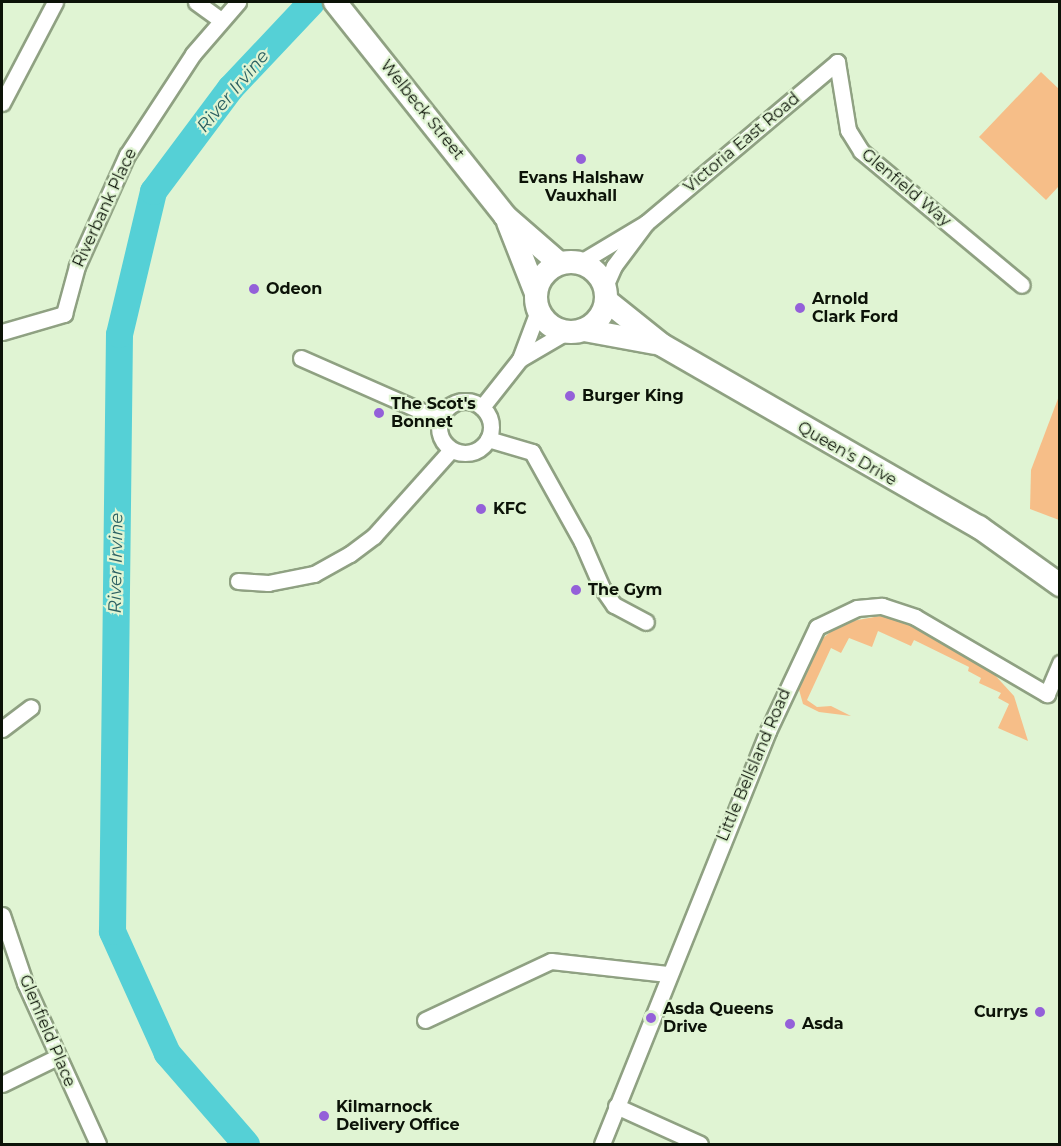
<!DOCTYPE html>
<html>
<head>
<meta charset="utf-8">
<style>
	body { margin:0 }
	#map { position:relative; width:1061px; height:1146px; overflow:hidden; background:#e0f4d3; font-family:Montserrat,sans-serif }
	div>[style] { position:absolute }
	.green>* { inset:0; background:#f6be88 }
	.river>* { height:27px; margin:-13.5px; padding:0 13.5px; transform-origin:13.5px; border-radius:13.5px; background:#55d0d6 }
	.roads { filter:drop-shadow(2px 0 #8fa182) drop-shadow(-2px 0 #8fa182) drop-shadow(0 2px #8fa182) drop-shadow(0 -2px #8fa182) }
	.street>* { height:15px; margin:-7.5px; padding:0 7.5px; transform-origin:7.5px; border-radius:7.5px; background:#fff }
	.street>.ring { margin:-7.5px; padding:0; box-sizing:content-box; background:none; border:15px solid #fff; border-radius:50% }
	.primary>* { height:22px; margin:-11px; padding:0 11px; transform-origin:11px; border-radius:11px; background:#fff }
	.primary>.ring { margin:-11px; padding:0; box-sizing:content-box; background:none; border:22px solid #fff; border-radius:50% }
	.dots>* { width:16px; height:16px; translate:-50% -50%; box-sizing:border-box; border:3px solid #e0f4d3; border-radius:50% }
	span { translate:-50% -50%; white-space:nowrap; text-align:center; line-height:1.15; -webkit-text-stroke:4.5px #e0f4d3; paint-order:stroke }
	.street-label { font-size:16px; color:#0c1308 }
	.poi-label { font-size:16px; color:#0c1308; font-weight:700 }
	.left { translate:0 -50%; text-align:left }
	.right { translate:-100% -50%; text-align:right }
	.water-label { font-size:18px; color:#2c6062; font-style:italic }
	.frame { position:absolute; inset:0; border:3px solid #0c1308; pointer-events:none }
</style>
</head>
<body>
<div id="map">
	<div class="green">
		<div style="clip-path:polygon(1041px 72px,1060px 90px,1059px 186px,1046px 200px,979px 137px)"></div>
		<div style="clip-path:polygon(1059px 396px,1059px 520px,1030px 509px,1031px 470px)"></div>
		<div style="clip-path:polygon(880px 616px,904px 622px,993px 673px,1014px 696px,1028px 741px,998px 728px,1009px 704px,998px 698px,1001px 693px,979px 683px,981px 678px,968px 671px,969px 667px,914px 640px,911px 646px,878px 631px,872px 647px,849px 638px,841px 653px,831px 648px,807px 700px,817px 707px,831px 706px,851px 716px,819px 712px,803px 704px,798px 686px,822px 639px,841px 623px)"></div>
	</div>
	<div class="river">
		<div style="left:246px;top:1144px;width:121px;rotate:-131deg"></div>
		<div style="left:167px;top:1053px;width:134px;rotate:-114.3deg"></div>
		<div style="left:112px;top:931px;width:597px;rotate:-89.33deg"></div>
		<div style="left:119px;top:334px;width:147px;rotate:-76.6deg"></div>
		<div style="left:153px;top:191px;width:129px;rotate:-53.2deg"></div>
		<div style="left:230px;top:88px;width:118px;rotate:-46.7deg"></div>
	</div>
	<div class="roads">
		<div class="street">
			<div style="left:196px;top:2px;width:31px;rotate:36deg"></div>
			<div style="left:837px;top:62px;width:69px;rotate:80.8deg"></div>
			<div style="left:848px;top:130px;width:25px;rotate:58deg"></div>
			<div style="left:861px;top:151px;width:209px;rotate:39.8deg"></div>
			<div style="left:2px;top:103px;width:114px;rotate:-62.3deg"></div>
			<div style="left:646px;top:223px;width:250px;rotate:-40.1deg"></div>
			<div style="left:581px;top:262px;width:76px;rotate:-31deg"></div>
			<div style="left:646px;top:223px;width:54px;rotate:126.7deg"></div>
			<div style="left:614px;top:266px;width:22px;rotate:114deg"></div>
			<div style="left:2px;top:332px;width:65px;rotate:-16.2deg"></div>
			<div style="left:64px;top:314px;width:50px;rotate:-74.8deg"></div>
			<div style="left:77px;top:266px;width:122px;rotate:-65.8deg"></div>
			<div style="left:127px;top:155px;width:121px;rotate:-56.8deg"></div>
			<div style="left:193px;top:54px;width:69px;rotate:-49.1deg"></div>
			<div style="left:301px;top:358px;width:151px;rotate:23.8deg"></div>
			<div style="left:520px;top:359px;width:53px;rotate:-30.4deg"></div>
			<div class="ring" style="left:439px;top:401px;width:37px;height:37px"></div>
			<div style="left:482px;top:407px;width:61px;rotate:-51.6deg"></div>
			<div style="left:520px;top:359px;width:51px;rotate:-69.4deg"></div>
			<div style="left:488px;top:439px;width:46px;rotate:16.5deg"></div>
			<div style="left:532px;top:452px;width:103px;rotate:60.9deg"></div>
			<div style="left:582px;top:542px;width:50px;rotate:66.5deg"></div>
			<div style="left:602px;top:588px;width:21px;rotate:55deg"></div>
			<div style="left:614px;top:605px;width:36px;rotate:28deg"></div>
			<div style="left:238px;top:581px;width:30px;rotate:4deg"></div>
			<div style="left:268px;top:583px;width:47px;rotate:-11.1deg"></div>
			<div style="left:314px;top:574px;width:41px;rotate:-29.1deg"></div>
			<div style="left:350px;top:554px;width:30px;rotate:-37deg"></div>
			<div style="left:374px;top:536px;width:115px;rotate:-48.2deg"></div>
			<div style="left:1047px;top:694px;width:34px;rotate:-67deg"></div>
			<div style="left:2px;top:729px;width:36px;rotate:-37deg"></div>
			<div style="left:2px;top:915px;width:72px;rotate:71.3deg"></div>
			<div style="left:25px;top:983px;width:177px;rotate:65.6deg"></div>
			<div style="left:425px;top:1020px;width:139px;rotate:-25.1deg"></div>
			<div style="left:551px;top:961px;width:117px;rotate:6.4deg"></div>
			<div style="left:2px;top:1084px;width:61px;rotate:-26.1deg"></div>
			<div style="left:616px;top:1106px;width:92px;rotate:24.3deg"></div>
			<div style="left:602px;top:1144px;width:445px;rotate:-68.1deg"></div>
			<div style="left:768px;top:731px;width:115px;rotate:-64.8deg"></div>
			<div style="left:817px;top:627px;width:44px;rotate:-25.4deg"></div>
			<div style="left:857px;top:608px;width:25px;rotate:-5deg"></div>
			<div style="left:882px;top:606px;width:35px;rotate:18deg"></div>
			<div style="left:915px;top:617px;width:153px;rotate:30.3deg"></div>
		</div>
		<div class="primary">
			<div style="left:335px;top:2px;width:273px;rotate:51.5deg"></div>
			<div style="left:505px;top:216px;width:72px;rotate:41deg"></div>
			<div style="left:508px;top:222px;width:76px;rotate:68.5deg"></div>
			<div class="ring" style="left:536px;top:262px;width:48px;height:48px"></div>
			<div style="left:607px;top:301px;width:70px;rotate:38.7deg"></div>
			<div style="left:662px;top:345px;width:366px;rotate:29.9deg"></div>
			<div style="left:979px;top:527px;width:100px;rotate:35.6deg"></div>
			<div style="left:584px;top:330px;width:72px;rotate:10.4deg"></div>
		</div>
	</div>
	<div class="dots">
		<div style="left:581px;top:159px;background:#9460d9"></div>
		<div style="left:254px;top:289px;background:#9460d9"></div>
		<div style="left:800px;top:308px;background:#9460d9"></div>
		<div style="left:570px;top:396px;background:#9460d9"></div>
		<div style="left:379px;top:413px;background:#9460d9"></div>
		<div style="left:481px;top:509px;background:#9460d9"></div>
		<div style="left:576px;top:590px;background:#9460d9"></div>
		<div style="left:1040px;top:1012px;background:#9460d9"></div>
		<div style="left:651px;top:1018px;background:#9460d9"></div>
		<div style="left:790px;top:1024px;background:#9460d9"></div>
		<div style="left:324px;top:1116px;background:#9460d9"></div>
	</div>
	<div class="street-label">
		<span style="left:422px;top:110px;rotate:51deg">Welbeck Street</span>
		<span style="left:742px;top:143px;rotate:-40deg">Victoria East Road</span>
		<span style="left:906px;top:188px;rotate:40deg">Glenfield Way</span>
		<span style="left:105px;top:208px;rotate:-65deg">Riverbank Place</span>
		<span style="left:847px;top:454px;rotate:30deg">Queen's Drive</span>
		<span style="left:754px;top:765px;rotate:-67deg">Little Bellsland Road</span>
		<span style="left:47px;top:1031px;rotate:67deg">Glenfield Place</span>
	</div>
	<div class="poi-label">
		<span style="left:581px;top:187px">Evans Halshaw<br>Vauxhall</span>
		<span class="left" style="left:266px;top:289px">Odeon</span>
		<span class="left" style="left:812px;top:308px">Arnold<br>Clark Ford</span>
		<span class="left" style="left:582px;top:396px">Burger King</span>
		<span class="left" style="left:391px;top:413px">The Scot's<br>Bonnet</span>
		<span class="left" style="left:493px;top:509px">KFC</span>
		<span class="left" style="left:588px;top:590px">The Gym</span>
		<span class="left" style="left:663px;top:1018px">Asda Queens<br>Drive</span>
		<span class="right" style="left:1028px;top:1012px">Currys</span>
		<span class="left" style="left:802px;top:1024px">Asda</span>
		<span class="left" style="left:336px;top:1116px">Kilmarnock<br>Delivery Office</span>
	</div>
	<div class="water-label">
		<span style="left:233px;top:91px;rotate:-50deg">River Irvine</span>
		<span style="left:116px;top:563px;rotate:-89deg">River Irvine</span>
	</div>
	<div class="frame"></div>
</div>
</body>
</html>
